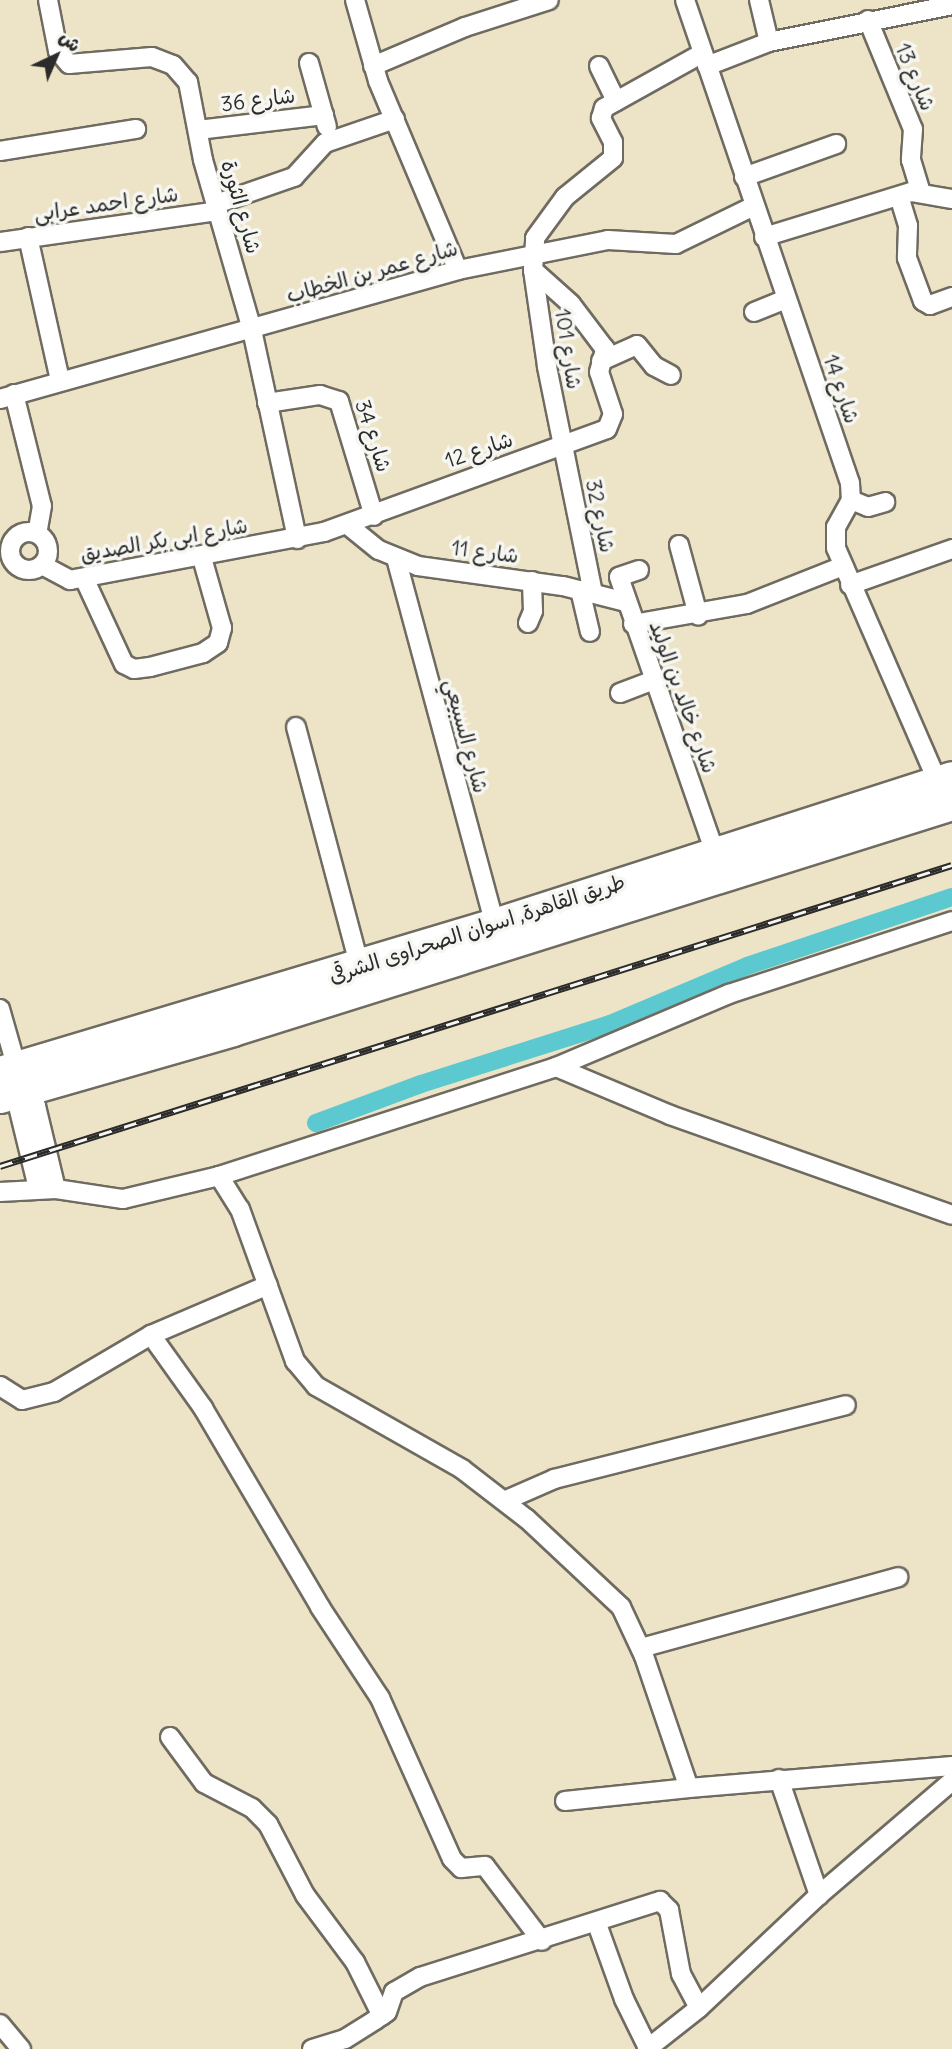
<!DOCTYPE html>
<html>
<head>
<meta charset="utf-8">
<style>
	body { margin:0 }
	#map { position:relative; width:952px; height:2049px; overflow:hidden; background:#ede3c6; font-family:Delius,"Playpen Sans Arabic",sans-serif }
	div>[style] { position:absolute }
	.canal>* { height:18px; margin:-9px; padding:0 9px; transform-origin:9px; border-radius:9px; background:#5cc9d1 }
	.roads { filter:drop-shadow(2px 0 #6f6b61) drop-shadow(-2px 0 #6f6b61) drop-shadow(0 2px #6f6b61) drop-shadow(0 -2px #6f6b61) }
	.street>* { height:18px; margin:-9px; padding:0 9px; transform-origin:9px; border-radius:9px; background:#fff }
	.street>.ring { margin:-9px; padding:0; box-sizing:content-box; background:none; border:18px solid #fff; border-radius:50% }
	.highway>* { height:32px; margin:-16px; padding:0 16px; transform-origin:16px; border-radius:16px; background:#fff }
	.rail>* { height:7px; margin-top:-3.5px; transform-origin:0; background:repeating-linear-gradient(90deg,#f6f6f2 0 13px,#2b2b2b 0 26px); box-sizing:border-box; border-block:2px solid #2b2b2b }
	span { translate:-50% -50%; white-space:nowrap; text-align:center; line-height:1.15; -webkit-text-stroke:7px #f6f6f2; paint-order:stroke }
	.street-label { font-size:21px; color:#2b2b2b }
	.north { position:absolute; left:21px; top:21px; width:70px; height:70px; -webkit-text-stroke:5px #f6f6f2; paint-order:stroke; rotate:44deg; font-size:19px; font-weight:700; line-height:28px; text-align:center; color:#2b2b2b }
	.north::after { content:''; display:block; margin:auto; width:24px; height:32px; background:#2b2b2b; clip-path:polygon(50% 0,100% 100%,50% 72%,0 100%) }
</style>
</head>
<body>
<div id="map">
	<div class="canal">
		<div style="left:316px;top:1123px;width:112px;rotate:-20.4deg"></div>
		<div style="left:421px;top:1084px;width:198px;rotate:-17.6deg"></div>
		<div style="left:610px;top:1024px;width:149px;rotate:-22.9deg"></div>
		<div style="left:747px;top:966px;width:216px;rotate:-18.6deg"></div>
	</div>
	<div class="roads">
		<div class="street">
			<div style="left:48px;top:0;width:52px;rotate:78.9deg"></div>
			<div style="left:58px;top:51px;width:17px;rotate:50deg"></div>
			<div style="left:69px;top:64px;width:83px;rotate:-4.8deg"></div>
			<div style="left:152px;top:57px;width:22px;rotate:21deg"></div>
			<div style="left:173px;top:65px;width:23px;rotate:49deg"></div>
			<div style="left:188px;top:82px;width:79px;rotate:79.1deg"></div>
			<div style="left:203px;top:160px;width:177px;rotate:73.9deg"></div>
			<div style="left:252px;top:330px;width:214px;rotate:77.8deg"></div>
			<div style="left:355px;top:0;width:84px;rotate:74.1deg"></div>
			<div style="left:378px;top:81px;width:205px;rotate:67.1deg"></div>
			<div style="left:685px;top:0;width:510px;rotate:71.14deg"></div>
			<div style="left:850px;top:483px;width:17px;rotate:87deg"></div>
			<div style="left:851px;top:500px;width:31px;rotate:119deg"></div>
			<div style="left:836px;top:527px;width:21px;rotate:90deg"></div>
			<div style="left:836px;top:548px;width:256px;rotate:66.5deg"></div>
			<div style="left:759px;top:0;width:43px;rotate:76.6deg"></div>
			<div style="left:868px;top:20px;width:118px;rotate:67.6deg"></div>
			<div style="left:913px;top:129px;width:31px;rotate:94deg"></div>
			<div style="left:911px;top:160px;width:34px;rotate:73deg"></div>
			<div style="left:309px;top:63px;width:66px;rotate:74.3deg"></div>
			<div style="left:373px;top:66px;width:100px;rotate:-23deg"></div>
			<div style="left:465px;top:27px;width:88px;rotate:-17.8deg"></div>
			<div style="left:599px;top:66px;width:39px;rotate:64deg"></div>
			<div style="left:707px;top:66px;width:66px;rotate:-21.2deg"></div>
			<div style="left:769px;top:42px;width:187px;rotate:-11.4deg"></div>
			<div style="left:198px;top:130px;width:127px;rotate:-6.8deg"></div>
			<div style="left:0;top:151px;width:138px;rotate:-9.2deg"></div>
			<div style="left:744px;top:177px;width:98px;rotate:-19.7deg"></div>
			<div style="left:899px;top:196px;width:31px;rotate:73deg"></div>
			<div style="left:908px;top:226px;width:32px;rotate:92deg"></div>
			<div style="left:907px;top:258px;width:46px;rotate:69.6deg"></div>
			<div style="left:923px;top:301px;width:8px;rotate:30deg"></div>
			<div style="left:930px;top:305px;width:23px;rotate:-20deg"></div>
			<div style="left:216px;top:204px;width:83px;rotate:-19.1deg"></div>
			<div style="left:294px;top:177px;width:46px;rotate:-47.6deg"></div>
			<div style="left:325px;top:143px;width:74px;rotate:-18.9deg"></div>
			<div style="left:28px;top:237px;width:147px;rotate:77.4deg"></div>
			<div style="left:764px;top:237px;width:154px;rotate:-17deg"></div>
			<div style="left:911px;top:192px;width:42px;rotate:9.7deg"></div>
			<div style="left:0;top:242px;width:219px;rotate:-8.1deg"></div>
			<div style="left:754px;top:312px;width:35px;rotate:-22deg"></div>
			<div style="left:601px;top:361px;width:39px;rotate:-24deg"></div>
			<div style="left:637px;top:345px;width:27px;rotate:51deg"></div>
			<div style="left:654px;top:366px;width:19px;rotate:28deg"></div>
			<div style="left:14px;top:394px;width:115px;rotate:76deg"></div>
			<div style="left:42px;top:506px;width:28px;rotate:100deg"></div>
			<div style="left:0;top:399px;width:476px;rotate:-15.7deg"></div>
			<div style="left:458px;top:270px;width:153px;rotate:-11.3deg"></div>
			<div style="left:608px;top:240px;width:68px;rotate:3.4deg"></div>
			<div style="left:676px;top:244px;width:87px;rotate:-26deg"></div>
			<div style="left:267px;top:403px;width:54px;rotate:-8.6deg"></div>
			<div style="left:320px;top:395px;width:20px;rotate:18deg"></div>
			<div style="left:339px;top:401px;width:120px;rotate:73.1deg"></div>
			<div style="left:851px;top:500px;width:18px;rotate:22deg"></div>
			<div style="left:868px;top:507px;width:18px;rotate:-16deg"></div>
			<div style="left:349px;top:526px;width:38px;rotate:39deg"></div>
			<div style="left:379px;top:550px;width:42px;rotate:22.3deg"></div>
			<div style="left:418px;top:566px;width:146px;rotate:7.9deg"></div>
			<div style="left:563px;top:586px;width:65px;rotate:14.3deg"></div>
			<div class="ring" style="left:10px;top:532px;width:20px;height:20px"></div>
			<div style="left:679px;top:545px;width:73px;rotate:74.8deg"></div>
			<div style="left:396px;top:558px;width:380px;rotate:74.9deg"></div>
			<div style="left:42px;top:565px;width:32px;rotate:28deg"></div>
			<div style="left:70px;top:580px;width:258px;rotate:-10.7deg"></div>
			<div style="left:324px;top:532px;width:301px;rotate:-20deg"></div>
			<div style="left:607px;top:429px;width:16px;rotate:-68deg"></div>
			<div style="left:613px;top:414px;width:44px;rotate:-108.4deg"></div>
			<div style="left:599px;top:372px;width:24px;rotate:-75deg"></div>
			<div style="left:605px;top:349px;width:56px;rotate:-127.1deg"></div>
			<div style="left:571px;top:304px;width:51px;rotate:-138.2deg"></div>
			<div style="left:639px;top:570px;width:21px;rotate:161deg"></div>
			<div style="left:619px;top:577px;width:292px;rotate:70.8deg"></div>
			<div style="left:84px;top:578px;width:95px;rotate:65.1deg"></div>
			<div style="left:124px;top:664px;width:11px;rotate:27deg"></div>
			<div style="left:134px;top:669px;width:16px;rotate:-7deg"></div>
			<div style="left:150px;top:667px;width:55px;rotate:-14.8deg"></div>
			<div style="left:203px;top:653px;width:18px;rotate:-34deg"></div>
			<div style="left:218px;top:643px;width:16px;rotate:-75deg"></div>
			<div style="left:222px;top:628px;width:73px;rotate:-105.9deg"></div>
			<div style="left:850px;top:585px;width:108px;rotate:-19.4deg"></div>
			<div style="left:580px;top:590px;width:43px;rotate:76.6deg"></div>
			<div style="left:593px;top:593px;width:232px;rotate:-101.5deg"></div>
			<div style="left:547px;top:366px;width:97px;rotate:-98.3deg"></div>
			<div style="left:533px;top:270px;width:32px;rotate:-86deg"></div>
			<div style="left:535px;top:238px;width:51px;rotate:-53.8deg"></div>
			<div style="left:565px;top:197px;width:62px;rotate:-39.1deg"></div>
			<div style="left:613px;top:158px;width:16px;rotate:-90deg"></div>
			<div style="left:613px;top:142px;width:27px;rotate:-117deg"></div>
			<div style="left:601px;top:118px;width:10px;rotate:-73deg"></div>
			<div style="left:604px;top:108px;width:113px;rotate:-29.1deg"></div>
			<div style="left:528px;top:623px;width:13px;rotate:-67deg"></div>
			<div style="left:533px;top:611px;width:30px;rotate:-92deg"></div>
			<div style="left:633px;top:624px;width:116px;rotate:-10deg"></div>
			<div style="left:747px;top:604px;width:103px;rotate:-21.6deg"></div>
			<div style="left:620px;top:693px;width:34px;rotate:-21deg"></div>
			<div style="left:296px;top:727px;width:248px;rotate:75.1deg"></div>
			<div style="left:0;top:1009px;width:84px;rotate:74.1deg"></div>
			<div style="left:23px;top:1090px;width:21px;rotate:51deg"></div>
			<div style="left:36px;top:1106px;width:85px;rotate:76.5deg"></div>
			<div style="left:556px;top:1067px;width:124px;rotate:22.8deg"></div>
			<div style="left:670px;top:1115px;width:299px;rotate:19.5deg"></div>
			<div style="left:23px;top:1090px;width:17px;rotate:107deg"></div>
			<div style="left:18px;top:1106px;width:84px;rotate:76.3deg"></div>
			<div style="left:219px;top:1176px;width:39px;rotate:58deg"></div>
			<div style="left:240px;top:1209px;width:162px;rotate:70.1deg"></div>
			<div style="left:295px;top:1361px;width:33px;rotate:50deg"></div>
			<div style="left:316px;top:1386px;width:168px;rotate:29.6deg"></div>
			<div style="left:462px;top:1469px;width:82px;rotate:37.6deg"></div>
			<div style="left:527px;top:1519px;width:129px;rotate:43.1deg"></div>
			<div style="left:621px;top:1607px;width:54px;rotate:64.9deg"></div>
			<div style="left:644px;top:1656px;width:139px;rotate:71.2deg"></div>
			<div style="left:689px;top:1788px;width:264px;rotate:-4.8deg"></div>
			<div style="left:0;top:1192px;width:56px;rotate:-3.1deg"></div>
			<div style="left:56px;top:1189px;width:68px;rotate:8.5deg"></div>
			<div style="left:123px;top:1199px;width:99px;rotate:-13.5deg"></div>
			<div style="left:219px;top:1176px;width:354px;rotate:-17.9deg"></div>
			<div style="left:556px;top:1067px;width:188px;rotate:-22.9deg"></div>
			<div style="left:729px;top:994px;width:235px;rotate:-18.1deg"></div>
			<div style="left:151px;top:1335px;width:90px;rotate:54.5deg"></div>
			<div style="left:203px;top:1408px;width:231px;rotate:59.5deg"></div>
			<div style="left:320px;top:1607px;width:109px;rotate:56.6deg"></div>
			<div style="left:380px;top:1698px;width:176px;rotate:65.9deg"></div>
			<div style="left:452px;top:1859px;width:13px;rotate:45deg"></div>
			<div style="left:461px;top:1868px;width:24px;rotate:-5deg"></div>
			<div style="left:485px;top:1866px;width:94px;rotate:52.8deg"></div>
			<div style="left:0;top:1386px;width:26px;rotate:32deg"></div>
			<div style="left:22px;top:1400px;width:33px;rotate:-14deg"></div>
			<div style="left:54px;top:1392px;width:113px;rotate:-30.4deg"></div>
			<div style="left:151px;top:1335px;width:127px;rotate:-23.1deg"></div>
			<div style="left:504px;top:1501px;width:55px;rotate:-23.7deg"></div>
			<div style="left:554px;top:1479px;width:301px;rotate:-14.2deg"></div>
			<div style="left:641px;top:1648px;width:267px;rotate:-15.4deg"></div>
			<div style="left:170px;top:1737px;width:57px;rotate:53.5deg"></div>
			<div style="left:204px;top:1783px;width:54px;rotate:27.5deg"></div>
			<div style="left:252px;top:1808px;width:23px;rotate:45deg"></div>
			<div style="left:268px;top:1824px;width:80px;rotate:62.5deg"></div>
			<div style="left:305px;top:1895px;width:84px;rotate:53.3deg"></div>
			<div style="left:355px;top:1962px;width:60px;rotate:63.4deg"></div>
			<div style="left:779px;top:1779px;width:123px;rotate:71deg"></div>
			<div style="left:565px;top:1801px;width:125px;rotate:-6deg"></div>
			<div style="left:597px;top:1924px;width:80px;rotate:70.2deg"></div>
			<div style="left:624px;top:1999px;width:55px;rotate:63.9deg"></div>
			<div style="left:0;top:2024px;width:33px;rotate:50deg"></div>
			<div style="left:312px;top:2049px;width:34px;rotate:-17deg"></div>
			<div style="left:345px;top:2039px;width:36px;rotate:-32deg"></div>
			<div style="left:375px;top:2020px;width:14px;rotate:-34deg"></div>
			<div style="left:387px;top:2012px;width:21px;rotate:-71deg"></div>
			<div style="left:394px;top:1992px;width:30px;rotate:-30deg"></div>
			<div style="left:420px;top:1977px;width:252px;rotate:-17.6deg"></div>
			<div style="left:660px;top:1901px;width:13px;rotate:45deg"></div>
			<div style="left:669px;top:1910px;width:65px;rotate:79.4deg"></div>
			<div style="left:681px;top:1974px;width:38px;rotate:62deg"></div>
			<div style="left:647px;top:2049px;width:66px;rotate:-38.3deg"></div>
			<div style="left:699px;top:2008px;width:165px;rotate:-43.3deg"></div>
			<div style="left:819px;top:1895px;width:175px;rotate:-40.6deg"></div>
		</div>
		<div class="highway">
			<div style="left:0;top:1073px;width:517px;rotate:-16.65deg"></div>
			<div style="left:495px;top:925px;width:480px;rotate:-17.8deg"></div>
			<div style="left:0;top:1097px;width:242px;rotate:-16deg"></div>
			<div style="left:233px;top:1030px;width:754px;rotate:-17.45deg"></div>
		</div>
	</div>
	<div class="rail">
		<div style="left:0;top:1166px;width:998px;rotate:-17.55deg"></div>
	</div>
	<div class="street-label">
		<span style="left:915px;top:77px;rotate:67deg">شارع 13</span>
		<span style="left:258px;top:100px;rotate:-7deg">شارع 36</span>
		<span style="left:106px;top:204px;rotate:-8deg">شارع احمد عرابى</span>
		<span style="left:241px;top:207px;rotate:74deg">شارع الثورة</span>
		<span style="left:372px;top:272px;rotate:-16deg">شارع عمر بن الخطاب</span>
		<span style="left:568px;top:349px;rotate:81deg">شارع 101</span>
		<span style="left:841px;top:389px;rotate:71deg">شارع 14</span>
		<span style="left:373px;top:436px;rotate:72deg">شارع 34</span>
		<span style="left:479px;top:450px;rotate:-19deg">شارع 12</span>
		<span style="left:600px;top:516px;rotate:78deg">شارع 32</span>
		<span style="left:164px;top:540px;rotate:-10deg">شارع ابى بكر الصديق</span>
		<span style="left:485px;top:552px;rotate:7deg">شارع 11</span>
		<span style="left:683px;top:697px;rotate:70deg">شارع خالد بن الوليد</span>
		<span style="left:466px;top:736px;rotate:75deg">شارع السبيعي</span>
		<span style="left:477px;top:929px;rotate:-18deg">طريق القاهرة, اسوان الصحراوى الشرقى</span>
	</div>
	<div class="north">ش</div>
</div>
</body>
</html>
